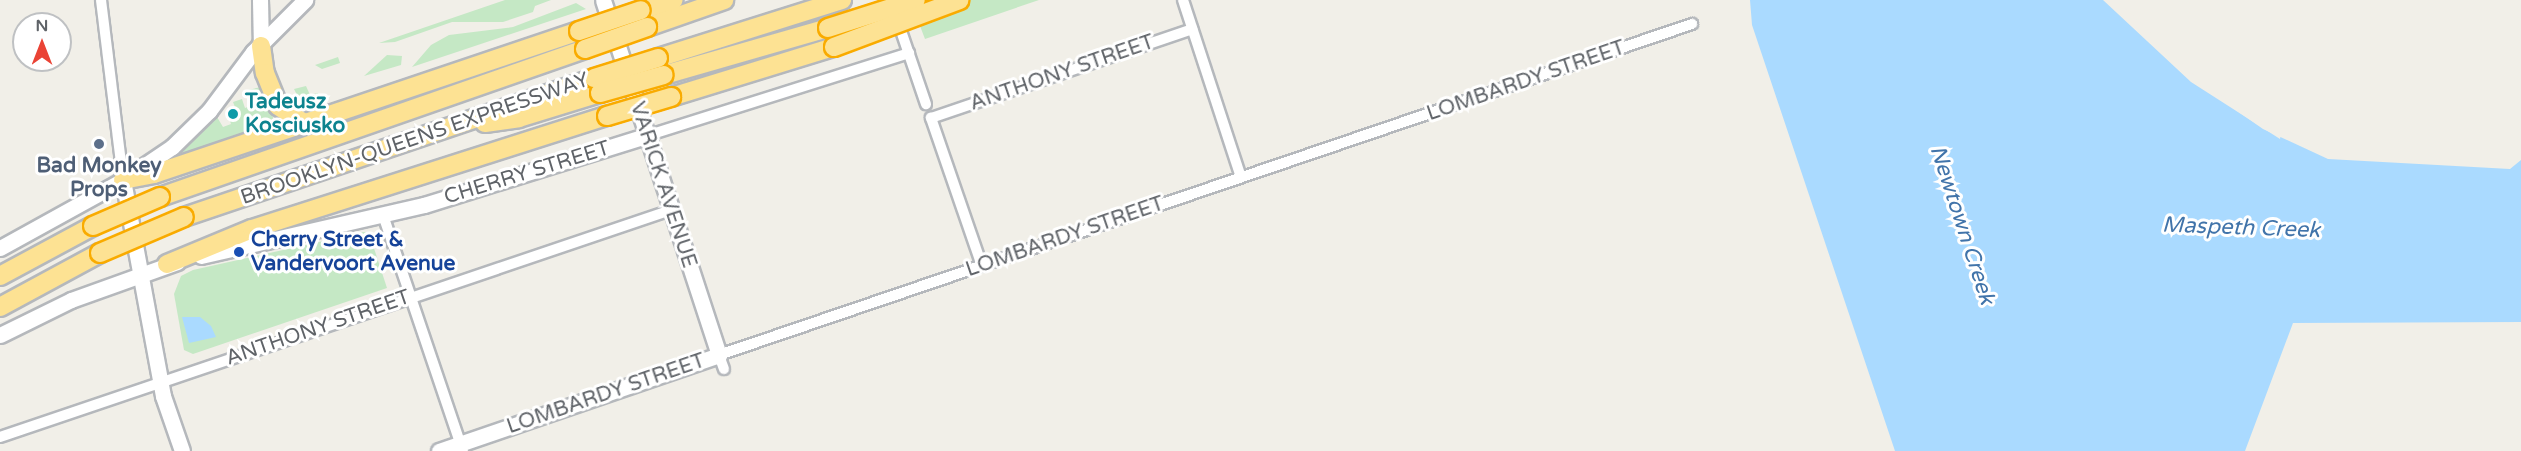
<!DOCTYPE html>
<html>
<head>
<meta charset="utf-8">
<style>
	body { margin:0 }
	#map { position:relative; width:2521px; height:451px; overflow:hidden; background:#f1efe8; font-family:"Varela Round",sans-serif }
	div>[style] { position:absolute }
	.green>* { inset:0; background:#c5e8c5 }
	.water>* { inset:0; background:#aadaff }
	.pier>* { inset:0; background:#f1efe8 }
	.roads { filter:drop-shadow(2px 0 #b5b8bc) drop-shadow(-2px 0 #b5b8bc) drop-shadow(0 2px #b5b8bc) drop-shadow(0 -2px #b5b8bc) }
	.street>* { height:10px; margin:-5px; padding:0 5px; transform-origin:5px; border-radius:5px; background:#fff }
	.secondary>* { height:15px; margin:-7.5px; padding:0 7.5px; transform-origin:7.5px; border-radius:7.5px; background:#fff }
	.highway>* { height:18px; margin:-9px; padding:0 9px; transform-origin:9px; border-radius:9px; background:#fde293 }
	.bridges { filter:drop-shadow(2px 0 #f9ab00) drop-shadow(-2px 0 #f9ab00) drop-shadow(0 2px #f9ab00) drop-shadow(0 -2px #f9ab00) }
	.highway-bridge>* { height:18px; margin:-9px; padding:0 9px; transform-origin:9px; border-radius:9px; background:#fde293 }
	.dots>* { width:16px; height:16px; translate:-50% -50%; box-sizing:border-box; border:3px solid #fff; border-radius:50% }
	span { translate:-50% -50%; white-space:nowrap; text-align:center; line-height:1.15; -webkit-text-stroke:6px #fff; paint-order:stroke }
	.street-label { font-size:21px; color:#5f6368 }
	.culture-label { font-size:21px; color:#0d838f; font-weight:700 }
	.left { translate:0 -50%; text-align:left }
	.service-label { font-size:21px; color:#4e5e75; font-weight:700 }
	.transit-label { font-size:21px; color:#164399; font-weight:700 }
	.water-label { font-size:22px; color:#4174aa; font-style:italic }
	.north { position:absolute; left:12px; top:12px; width:60px; height:60px; box-sizing:border-box; background:#fff; border:2px solid #bfc1c3; border-radius:50%; rotate:0deg; font-size:16px; font-weight:700; line-height:24px; text-align:center; color:#5f6368 }
	.north::after { content:''; display:block; margin:auto; width:21px; height:27px; background:#ea4335; clip-path:polygon(50% 0,100% 100%,50% 72%,0 100%) }
</style>
</head>
<body>
<div id="map">
	<div class="green">
		<div style="clip-path:polygon(505px 0,551px 0,535px 6px,533px 12px,503px 22px,452px 22px,395px 42px,379px 43px)"></div>
		<div style="clip-path:polygon(910px 0,1039px 0,925px 39px)"></div>
		<div style="clip-path:polygon(576px 3px,586px 9px,412px 67px,431px 45px,449px 35px,513px 27px)"></div>
		<div style="clip-path:polygon(387px 55px,402px 56px,401px 65px,364px 76px)"></div>
		<div style="clip-path:polygon(338px 57px,340px 63px,322px 69px,315px 65px)"></div>
		<div style="clip-path:polygon(306px 86px,310px 95px,318px 93px,320px 99px,308px 103px,299px 99px,294px 89px)"></div>
		<div style="clip-path:polygon(261px 87px,276px 125px,164px 164px,162px 159px,214px 112px,223px 127px,231px 124px,228px 115px,237px 112px,233px 102px,242px 99px,245px 108px,253px 105px,248px 90px)"></div>
		<div style="clip-path:polygon(364px 232px,369px 233px,387px 288px,193px 354px,184px 350px,174px 294px,181px 276px,193px 270px)"></div>
	</div>
	<div class="water">
		<div style="clip-path:polygon(1750px 0,2113px 0,2200px 85px,2263px 129px,2328px 159px,2510px 169px,2521px 160px,2521px 322px,2293px 323px,2245px 451px,1895px 451px,1752px 25px)"></div>
		<div style="clip-path:polygon(182px 317px,200px 317px,211px 326px,216px 337px,189px 343px)"></div>
	</div>
	<div class="pier">
		<div style="clip-path:polygon(2103px 0,2117px 0,2202px 83px,2281px 134px,2280px 139px,2191px 82px)"></div>
	</div>
	<div class="roads">
		<div class="street">
			<div style="left:101px;top:0;width:181px;rotate:83deg"></div>
			<div style="left:1183px;top:0;width:186px;rotate:71.9deg"></div>
			<div style="left:897px;top:19px;width:90px;rotate:71.2deg"></div>
			<div style="left:646px;top:136px;width:276px;rotate:-17.5deg"></div>
			<div style="left:383px;top:215px;width:249px;rotate:71.3deg"></div>
			<div style="left:982px;top:266px;width:157px;rotate:-109deg"></div>
			<div style="left:931px;top:118px;width:276px;rotate:-18.8deg"></div>
			<div style="left:724px;top:369px;width:15px;rotate:-110deg"></div>
			<div style="left:719px;top:355px;width:1028px;rotate:-18.79deg"></div>
			<div style="left:0;top:437px;width:708px;rotate:-18.69deg"></div>
		</div>
		<div class="secondary">
			<div style="left:260px;top:0;width:46px;rotate:88.8deg"></div>
			<div style="left:123px;top:180px;width:220px;rotate:79.5deg"></div>
			<div style="left:163px;top:396px;width:58px;rotate:70.9deg"></div>
			<div style="left:0;top:248px;width:141px;rotate:-28.9deg"></div>
			<div style="left:123px;top:180px;width:59px;rotate:-34deg"></div>
			<div style="left:172px;top:147px;width:52px;rotate:-44.2deg"></div>
			<div style="left:209px;top:111px;width:74px;rotate:-53.3deg"></div>
			<div style="left:253px;top:52px;width:74px;rotate:-45deg"></div>
			<div style="left:201px;top:256px;width:229px;rotate:-12.9deg"></div>
			<div style="left:424px;top:205px;width:232px;rotate:-17.3deg"></div>
			<div style="left:0;top:335px;width:79px;rotate:-26.2deg"></div>
			<div style="left:71px;top:300px;width:113px;rotate:-19.7deg"></div>
			<div style="left:439px;top:451px;width:296px;rotate:-18.9deg"></div>
			<div style="left:719px;top:355px;width:373px;rotate:-108.1deg"></div>
		</div>
		<div class="highway">
			<div style="left:641px;top:10px;width:34px;rotate:-17deg"></div>
			<div style="left:647px;top:27px;width:82px;rotate:-19.3deg"></div>
			<div style="left:261px;top:46px;width:27px;rotate:82deg"></div>
			<div style="left:265px;top:73px;width:35px;rotate:68deg"></div>
			<div style="left:278px;top:106px;width:33px;rotate:33deg"></div>
			<div style="left:658px;top:58px;width:193px;rotate:-17.5deg"></div>
			<div style="left:664px;top:75px;width:171px;rotate:-16deg"></div>
			<div style="left:671px;top:97px;width:170px;rotate:-17.1deg"></div>
			<div style="left:485px;top:123px;width:34px;rotate:-8deg"></div>
			<div style="left:519px;top:118px;width:85px;rotate:-17.2deg"></div>
			<div style="left:123px;top:180px;width:32px;rotate:-11deg"></div>
			<div style="left:154px;top:174px;width:448px;rotate:-18.6deg"></div>
			<div style="left:160px;top:197px;width:450px;rotate:-19.2deg"></div>
			<div style="left:184px;top:217px;width:433px;rotate:-18.7deg"></div>
			<div style="left:167px;top:264px;width:92px;rotate:-22.4deg"></div>
			<div style="left:252px;top:229px;width:373px;rotate:-17.7deg"></div>
			<div style="left:0;top:276px;width:106px;rotate:-28.3deg"></div>
			<div style="left:0;top:307px;width:114px;rotate:-28.4deg"></div>
		</div>
	</div>
	<div class="bridges">
		<div class="highway-bridge">
			<div style="left:828px;top:28px;width:92px;rotate:-17.7deg"></div>
			<div style="left:579px;top:31px;width:65px;rotate:-18.7deg"></div>
			<div style="left:834px;top:47px;width:134px;rotate:-20.5deg"></div>
			<div style="left:585px;top:49px;width:66px;rotate:-19.5deg"></div>
			<div style="left:594px;top:78px;width:67px;rotate:-17.4deg"></div>
			<div style="left:600px;top:93px;width:66px;rotate:-15.7deg"></div>
			<div style="left:607px;top:116px;width:67px;rotate:-16.5deg"></div>
			<div style="left:93px;top:226px;width:73px;rotate:-23.4deg"></div>
			<div style="left:100px;top:253px;width:91px;rotate:-23.2deg"></div>
		</div>
	</div>
	<div class="dots">
		<div style="left:233px;top:114px;background:#0f9aa8"></div>
		<div style="left:99px;top:144px;background:#5c6f8a"></div>
		<div style="left:239px;top:252px;background:#1a4fb4"></div>
	</div>
	<div class="street-label">
		<span style="left:1062px;top:73px;rotate:-19deg">ANTHONY STREET</span>
		<span style="left:1526px;top:81px;rotate:-19deg">LOMBARDY STREET</span>
		<span style="left:415px;top:139px;rotate:-19deg">BROOKLYN-QUEENS EXPRESSWAY</span>
		<span style="left:527px;top:173px;rotate:-17deg">CHERRY STREET</span>
		<span style="left:663px;top:185px;rotate:72deg">VARICK AVENUE</span>
		<span style="left:1065px;top:237px;rotate:-19deg">LOMBARDY STREET</span>
		<span style="left:318px;top:328px;rotate:-19deg">ANTHONY STREET</span>
		<span style="left:606px;top:394px;rotate:-19deg">LOMBARDY STREET</span>
	</div>
	<div class="culture-label">
		<span class="left" style="left:245px;top:114px">Tadeusz<br>Kosciusko</span>
	</div>
	<div class="service-label">
		<span style="left:99px;top:178px">Bad Monkey<br>Props</span>
	</div>
	<div class="transit-label">
		<span class="left" style="left:251px;top:252px">Cherry Street &amp;<br>Vandervoort Avenue</span>
	</div>
	<div class="water-label">
		<span style="left:1962px;top:225px;rotate:72deg">Newtown Creek</span>
		<span style="left:2241px;top:228px;rotate:2deg">Maspeth Creek</span>
	</div>
	<div class="north">N</div>
</div>
</body>
</html>
